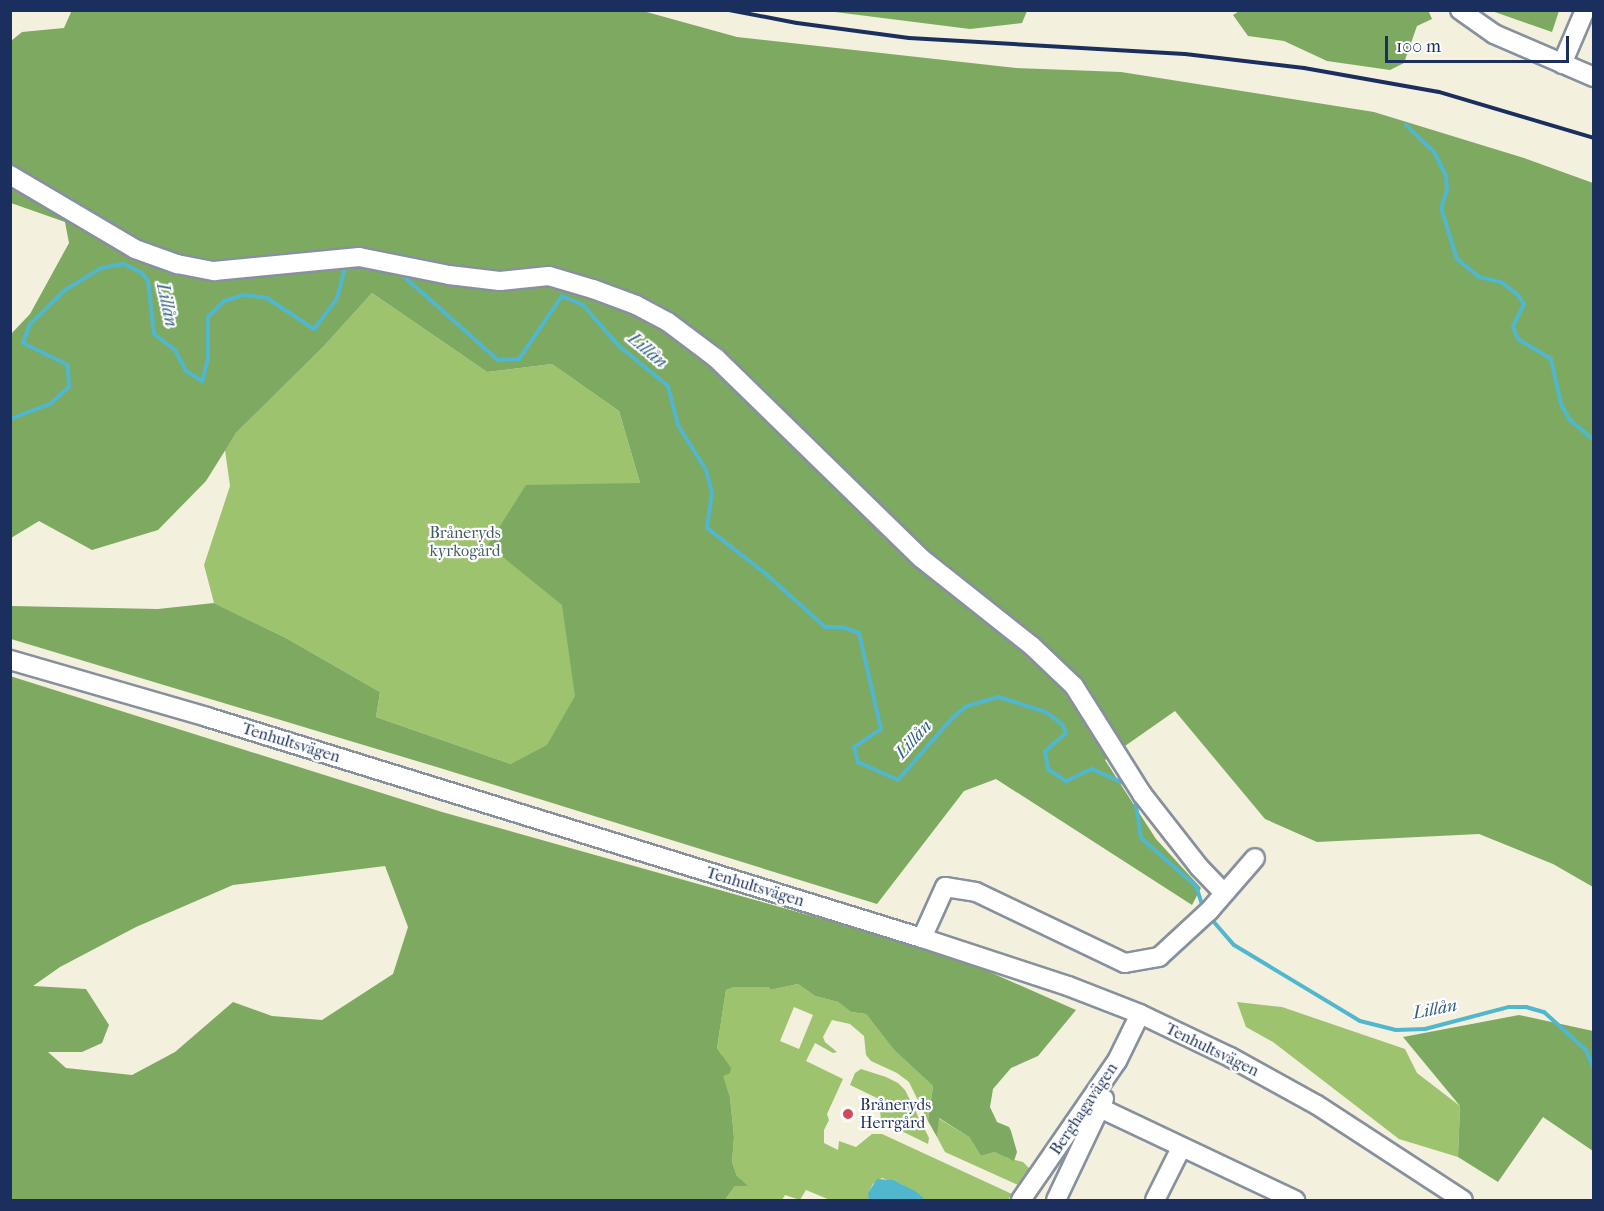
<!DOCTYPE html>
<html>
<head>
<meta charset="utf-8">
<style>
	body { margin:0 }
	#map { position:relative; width:1604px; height:1211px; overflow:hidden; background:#f3f0de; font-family:"IM FELL French Canon",serif }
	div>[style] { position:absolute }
	.green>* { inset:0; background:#9dc36e }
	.forest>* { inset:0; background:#7ea961 }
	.water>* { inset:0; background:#50b7ce }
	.stream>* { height:4px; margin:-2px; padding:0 2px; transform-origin:2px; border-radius:2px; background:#50b7ce }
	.roads { filter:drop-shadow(2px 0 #87909e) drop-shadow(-2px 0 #87909e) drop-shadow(0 2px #87909e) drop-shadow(0 -2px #87909e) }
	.minor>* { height:18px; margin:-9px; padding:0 9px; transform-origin:9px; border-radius:9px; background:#fff }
	.rail>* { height:4px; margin:-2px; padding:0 2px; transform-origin:2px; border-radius:2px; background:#1b2f5e }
	.dots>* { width:16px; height:16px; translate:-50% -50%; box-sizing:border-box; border:3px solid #fff; border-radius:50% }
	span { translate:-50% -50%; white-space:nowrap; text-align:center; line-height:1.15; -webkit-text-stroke:4.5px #fff; paint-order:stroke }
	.park-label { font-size:16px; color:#425b63 }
	.street-label { font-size:16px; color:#1b2f5e }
	.poi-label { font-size:16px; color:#1b2f5e }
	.left { translate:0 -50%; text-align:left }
	.water-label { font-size:18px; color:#2e5f85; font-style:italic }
	.frame { position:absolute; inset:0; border:12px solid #1b2f5e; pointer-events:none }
	.scale { position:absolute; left:1385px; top:36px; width:184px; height:27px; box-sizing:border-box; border:3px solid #1b2f5e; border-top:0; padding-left:8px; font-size:18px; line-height:21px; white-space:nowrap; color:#1b2f5e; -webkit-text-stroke:4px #fff; paint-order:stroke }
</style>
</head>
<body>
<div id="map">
	<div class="green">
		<div style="clip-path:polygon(372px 293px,487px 372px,552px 364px,619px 411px,640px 483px,811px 697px,511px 764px,376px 717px,380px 692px,286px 638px,214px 603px,204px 565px,230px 486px,225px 450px,236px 433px,324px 346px)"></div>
		<div style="clip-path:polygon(evenodd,798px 984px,815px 996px,838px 1002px,851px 1012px,866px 1014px,894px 1050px,933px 1086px,928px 1121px,909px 1082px,897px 1073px,871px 1061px,866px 1055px,864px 1036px,850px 1024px,832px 1020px,823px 1037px,825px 1042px,837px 1052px,833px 1053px,815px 1043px,806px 1061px,843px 1079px,827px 1114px,829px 1120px,824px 1130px,824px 1143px,838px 1150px,839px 1141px,856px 1147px,872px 1134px,882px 1134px,1012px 1194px,1008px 1200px,926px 1200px,901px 1184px,882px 1178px,873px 1184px,869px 1192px,869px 1200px,830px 1200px,806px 1190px,800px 1200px,785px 1195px,782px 1200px,725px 1200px,735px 1186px,746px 1186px,737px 1176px,732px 1162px,734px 1137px,730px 1097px,722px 1075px,722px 1055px,717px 1048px,726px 990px,735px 987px,769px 987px,770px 990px,798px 984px,794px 1007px,813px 1015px,799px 1049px,780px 1041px,794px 1007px)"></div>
		<div style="clip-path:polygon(1237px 1002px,1282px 1007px,1405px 1049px,1417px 1073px,1460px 1106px,1458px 1157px,1399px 1139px,1273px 1042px,1246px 1027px)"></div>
		<div style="clip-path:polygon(861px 1069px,886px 1077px,898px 1083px,905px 1090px,929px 1138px,928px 1144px,881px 1121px,879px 1099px,850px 1085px,855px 1073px)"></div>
		<div style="clip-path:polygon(938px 1118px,969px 1137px,981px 1156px,995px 1152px,1002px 1153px,1007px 1158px,1023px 1162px,1030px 1169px,1018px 1185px,945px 1152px,937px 1137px)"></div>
	</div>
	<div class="forest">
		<div style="clip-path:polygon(72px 10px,643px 11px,737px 37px,1016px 68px,1121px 72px,1374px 112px,1524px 158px,1593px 183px,1593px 887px,1553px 864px,1479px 834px,1317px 842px,1265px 819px,1175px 711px,1105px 760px,1156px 839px,1201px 888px,1192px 905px,996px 779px,964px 791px,877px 904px,440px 768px,11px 639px,11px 606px,158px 609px,214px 603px,286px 638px,380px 692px,376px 717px,511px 764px,547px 745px,575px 696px,562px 605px,488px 545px,526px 485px,640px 483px,619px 411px,552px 364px,487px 372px,372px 293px,324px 346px,236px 433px,206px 481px,158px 530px,92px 550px,39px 521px,11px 538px,11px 334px,30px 314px,69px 243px,65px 222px,11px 203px,11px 41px,22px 32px,64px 28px)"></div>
		<div style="clip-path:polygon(1241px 10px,1428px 10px,1432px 19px,1417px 26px,1404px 63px,1390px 70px,1327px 61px,1284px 41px,1248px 36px,1233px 15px)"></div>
		<div style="clip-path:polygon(827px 11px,1027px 11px,1022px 23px,970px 29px)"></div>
		<div style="clip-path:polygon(1492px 11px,1559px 11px,1552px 32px)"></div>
		<div style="clip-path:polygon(evenodd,10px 676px,442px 812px,951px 955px,1076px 1010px,1038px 1056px,1011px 1068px,993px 1089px,990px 1107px,997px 1122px,1009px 1127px,1011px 1131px,1017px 1152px,1014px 1161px,995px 1152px,981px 1156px,969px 1137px,939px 1118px,937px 1137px,928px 1121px,933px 1086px,894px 1050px,866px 1014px,851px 1012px,838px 1002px,815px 996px,798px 984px,770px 990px,769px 987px,735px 987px,726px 990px,717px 1048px,731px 1068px,730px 1073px,723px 1076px,730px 1097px,734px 1137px,732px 1162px,737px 1176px,748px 1186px,735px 1186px,725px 1200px,11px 1200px,10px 676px,385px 866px,408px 927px,393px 974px,322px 1020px,272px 1016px,233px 1002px,175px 1052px,132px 1075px,66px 1068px,48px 1052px,82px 1052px,102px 1043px,109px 1025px,86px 989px,33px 986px,60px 967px,136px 927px,233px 885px,385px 866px)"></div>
		<div style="clip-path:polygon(1519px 1015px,1593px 1031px,1593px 1151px,1543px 1117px,1498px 1182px,1458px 1157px,1460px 1106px,1403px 1037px)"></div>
	</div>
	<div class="water">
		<div style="clip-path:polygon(877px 1179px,893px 1180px,915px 1191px,926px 1200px,869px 1200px,868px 1193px)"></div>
	</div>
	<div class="stream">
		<div style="left:1406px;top:125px;width:39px;rotate:44deg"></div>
		<div style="left:1434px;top:152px;width:27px;rotate:63deg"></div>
		<div style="left:1446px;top:176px;width:14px;rotate:86deg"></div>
		<div style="left:1447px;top:190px;width:19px;rotate:108deg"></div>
		<div style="left:1441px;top:208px;width:53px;rotate:72.6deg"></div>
		<div style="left:1457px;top:259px;width:28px;rotate:39deg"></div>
		<div style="left:1479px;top:277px;width:23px;rotate:13deg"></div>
		<div style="left:1501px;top:282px;width:21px;rotate:37deg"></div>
		<div style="left:1518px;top:295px;width:11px;rotate:56deg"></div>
		<div style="left:1524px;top:304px;width:25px;rotate:116deg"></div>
		<div style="left:1513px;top:327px;width:13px;rotate:67deg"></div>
		<div style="left:1518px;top:339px;width:39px;rotate:31deg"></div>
		<div style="left:1551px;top:359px;width:46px;rotate:77.5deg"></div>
		<div style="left:1561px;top:404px;width:18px;rotate:61deg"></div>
		<div style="left:1570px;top:420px;width:31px;rotate:40deg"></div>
		<div style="left:400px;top:273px;width:131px;rotate:41.6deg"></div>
		<div style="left:498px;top:360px;width:21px;rotate:-3deg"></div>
		<div style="left:519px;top:359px;width:76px;rotate:-55.7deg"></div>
		<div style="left:562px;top:296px;width:23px;rotate:23deg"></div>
		<div style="left:583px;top:305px;width:55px;rotate:48.7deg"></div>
		<div style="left:619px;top:346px;width:63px;rotate:39.2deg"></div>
		<div style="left:668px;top:386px;width:40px;rotate:75.6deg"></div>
		<div style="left:678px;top:425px;width:53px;rotate:58.1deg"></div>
		<div style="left:706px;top:470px;width:23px;rotate:75deg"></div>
		<div style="left:712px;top:492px;width:36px;rotate:98deg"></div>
		<div style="left:707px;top:528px;width:75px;rotate:37.9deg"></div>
		<div style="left:766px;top:574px;width:79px;rotate:41.9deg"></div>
		<div style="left:825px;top:627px;width:17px"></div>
		<div style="left:842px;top:627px;width:18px;rotate:19deg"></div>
		<div style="left:859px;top:633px;width:98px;rotate:77.1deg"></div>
		<div style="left:881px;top:729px;width:32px;rotate:146deg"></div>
		<div style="left:854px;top:747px;width:16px;rotate:75deg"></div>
		<div style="left:858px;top:762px;width:44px;rotate:24.2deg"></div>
		<div style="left:898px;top:780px;width:84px;rotate:-48.9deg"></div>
		<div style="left:953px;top:717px;width:18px;rotate:-38deg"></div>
		<div style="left:967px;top:706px;width:33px;rotate:-16deg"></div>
		<div style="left:999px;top:697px;width:49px;rotate:17.7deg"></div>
		<div style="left:1046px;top:712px;width:20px;rotate:37deg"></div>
		<div style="left:1062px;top:724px;width:10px;rotate:66deg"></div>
		<div style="left:1066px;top:733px;width:28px;rotate:139deg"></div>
		<div style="left:1045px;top:751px;width:18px;rotate:81deg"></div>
		<div style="left:1048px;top:769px;width:22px;rotate:34deg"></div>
		<div style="left:1066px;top:781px;width:29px;rotate:-25deg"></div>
		<div style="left:1092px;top:769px;width:34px;rotate:24deg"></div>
		<div style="left:1123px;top:783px;width:12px;rotate:48deg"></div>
		<div style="left:10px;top:419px;width:43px;rotate:-20.6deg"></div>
		<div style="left:50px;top:404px;width:25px;rotate:-42deg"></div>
		<div style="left:69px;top:387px;width:22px;rotate:-93deg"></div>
		<div style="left:68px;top:365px;width:50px;rotate:-153.9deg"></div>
		<div style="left:23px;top:343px;width:20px;rotate:-70deg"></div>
		<div style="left:30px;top:324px;width:49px;rotate:-44.2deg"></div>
		<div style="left:65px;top:290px;width:42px;rotate:-31.4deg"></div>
		<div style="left:101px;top:268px;width:23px;rotate:-10deg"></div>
		<div style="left:124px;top:264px;width:20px;rotate:27deg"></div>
		<div style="left:142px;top:273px;width:10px;rotate:53deg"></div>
		<div style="left:148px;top:281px;width:53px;rotate:83.5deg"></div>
		<div style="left:154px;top:334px;width:26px;rotate:37deg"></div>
		<div style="left:175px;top:350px;width:24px;rotate:62deg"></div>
		<div style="left:186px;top:371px;width:19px;rotate:32deg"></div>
		<div style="left:202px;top:381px;width:23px;rotate:-75deg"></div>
		<div style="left:208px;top:359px;width:42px;rotate:-90deg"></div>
		<div style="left:208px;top:317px;width:23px;rotate:-45deg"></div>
		<div style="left:224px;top:301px;width:21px;rotate:-17deg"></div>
		<div style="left:244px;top:295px;width:23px;rotate:7deg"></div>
		<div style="left:267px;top:298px;width:56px;rotate:33.4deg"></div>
		<div style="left:314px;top:329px;width:39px;rotate:-53deg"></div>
		<div style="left:337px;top:298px;width:31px;rotate:-75deg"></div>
		<div style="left:345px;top:268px;width:12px;rotate:-9deg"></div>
		<div style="left:1135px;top:798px;width:40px;rotate:81.5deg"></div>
		<div style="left:1141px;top:838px;width:73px;rotate:41.1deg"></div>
		<div style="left:1196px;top:886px;width:22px;rotate:72deg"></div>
		<div style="left:1213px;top:921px;width:32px;rotate:49deg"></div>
		<div style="left:1234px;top:945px;width:147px;rotate:31.1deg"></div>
		<div style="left:1360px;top:1021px;width:37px;rotate:14deg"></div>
		<div style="left:1396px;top:1030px;width:29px;rotate:-2deg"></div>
		<div style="left:1425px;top:1029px;width:87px;rotate:-14.7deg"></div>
		<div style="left:1509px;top:1007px;width:17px"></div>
		<div style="left:1526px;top:1007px;width:19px;rotate:16deg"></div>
		<div style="left:1544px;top:1012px;width:57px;rotate:42.1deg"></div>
		<div style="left:1586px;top:1050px;width:21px;rotate:67deg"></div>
	</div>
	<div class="roads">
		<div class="minor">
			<div style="left:1460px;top:10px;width:42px;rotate:35.2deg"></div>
			<div style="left:1494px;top:34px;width:109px;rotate:23.3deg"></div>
			<div style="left:1562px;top:64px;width:59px;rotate:-66.9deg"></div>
			<div style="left:10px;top:175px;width:145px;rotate:30.6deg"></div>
			<div style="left:135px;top:249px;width:45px;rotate:19.7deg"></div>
			<div style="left:177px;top:264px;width:38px;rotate:11deg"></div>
			<div style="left:214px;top:271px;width:146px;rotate:-5.5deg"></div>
			<div style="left:359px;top:257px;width:92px;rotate:11.3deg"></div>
			<div style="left:449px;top:275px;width:51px;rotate:6.7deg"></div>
			<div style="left:500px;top:281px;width:49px;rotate:-5.8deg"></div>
			<div style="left:549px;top:276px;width:46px;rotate:16.5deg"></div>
			<div style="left:593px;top:289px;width:46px;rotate:20.4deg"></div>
			<div style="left:636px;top:305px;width:36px;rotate:28deg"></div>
			<div style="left:668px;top:322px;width:60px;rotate:36.9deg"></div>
			<div style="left:716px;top:358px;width:286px;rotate:44.3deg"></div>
			<div style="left:921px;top:558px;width:142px;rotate:38.4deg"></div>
			<div style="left:1032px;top:646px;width:58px;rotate:43.6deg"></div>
			<div style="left:1074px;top:686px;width:128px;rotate:57.8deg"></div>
			<div style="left:1142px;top:794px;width:93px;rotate:52deg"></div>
			<div style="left:1199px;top:867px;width:36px;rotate:46deg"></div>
			<div style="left:10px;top:660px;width:205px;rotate:16.1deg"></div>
			<div style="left:207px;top:717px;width:748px;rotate:17.18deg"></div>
			<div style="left:922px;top:938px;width:154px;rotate:18.2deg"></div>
			<div style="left:1068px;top:986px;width:77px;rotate:21.3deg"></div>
			<div style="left:1140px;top:1014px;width:100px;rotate:25.5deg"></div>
			<div style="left:1230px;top:1057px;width:99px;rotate:28.9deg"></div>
			<div style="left:1317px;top:1105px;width:174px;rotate:33.1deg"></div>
			<div style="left:922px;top:938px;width:56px;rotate:-65.7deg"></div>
			<div style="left:945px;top:887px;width:31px;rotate:9deg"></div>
			<div style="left:976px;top:892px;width:165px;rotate:25.5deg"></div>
			<div style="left:1125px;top:963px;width:35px;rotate:-10deg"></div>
			<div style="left:1159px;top:957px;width:68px;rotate:-42.6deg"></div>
			<div style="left:1209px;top:911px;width:70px;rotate:-49deg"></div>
			<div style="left:1100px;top:1108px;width:216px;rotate:25.3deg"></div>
			<div style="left:1021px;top:1200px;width:169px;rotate:-55.4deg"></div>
			<div style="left:1117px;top:1061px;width:52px;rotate:-63.9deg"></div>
			<div style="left:1056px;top:1200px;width:112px;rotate:-64.6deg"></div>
			<div style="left:1155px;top:1200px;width:58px;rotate:-63.4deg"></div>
		</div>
	</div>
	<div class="rail">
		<div style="left:729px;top:10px;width:69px;rotate:10.8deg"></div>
		<div style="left:797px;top:23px;width:113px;rotate:7.6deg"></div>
		<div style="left:909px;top:38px;width:276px;rotate:3.3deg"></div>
		<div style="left:1185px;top:54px;width:120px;rotate:6.7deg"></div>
		<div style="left:1304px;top:68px;width:137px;rotate:10.1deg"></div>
		<div style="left:1439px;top:92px;width:162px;rotate:16.5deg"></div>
	</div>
	<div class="dots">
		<div style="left:848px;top:1114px;background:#d1495b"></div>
	</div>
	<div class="park-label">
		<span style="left:465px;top:542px">Bråneryds<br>kyrkogård</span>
	</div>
	<div class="street-label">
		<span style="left:291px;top:743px;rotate:17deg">Tenhultsvägen</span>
		<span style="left:755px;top:887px;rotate:17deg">Tenhultsvägen</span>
		<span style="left:1212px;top:1050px;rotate:26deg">Tenhultsvägen</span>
		<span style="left:1084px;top:1109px;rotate:-56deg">Berghagavägen</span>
	</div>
	<div class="poi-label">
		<span class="left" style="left:860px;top:1114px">Bråneryds<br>Herrgård</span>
	</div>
	<div class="water-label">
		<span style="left:166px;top:305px;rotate:78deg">Lillån</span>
		<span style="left:647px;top:351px;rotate:40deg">Lillån</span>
		<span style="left:914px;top:740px;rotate:-48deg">Lillån</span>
		<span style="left:1435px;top:1010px;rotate:-11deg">Lillån</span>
	</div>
	<div class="frame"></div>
	<div class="scale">100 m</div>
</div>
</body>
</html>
